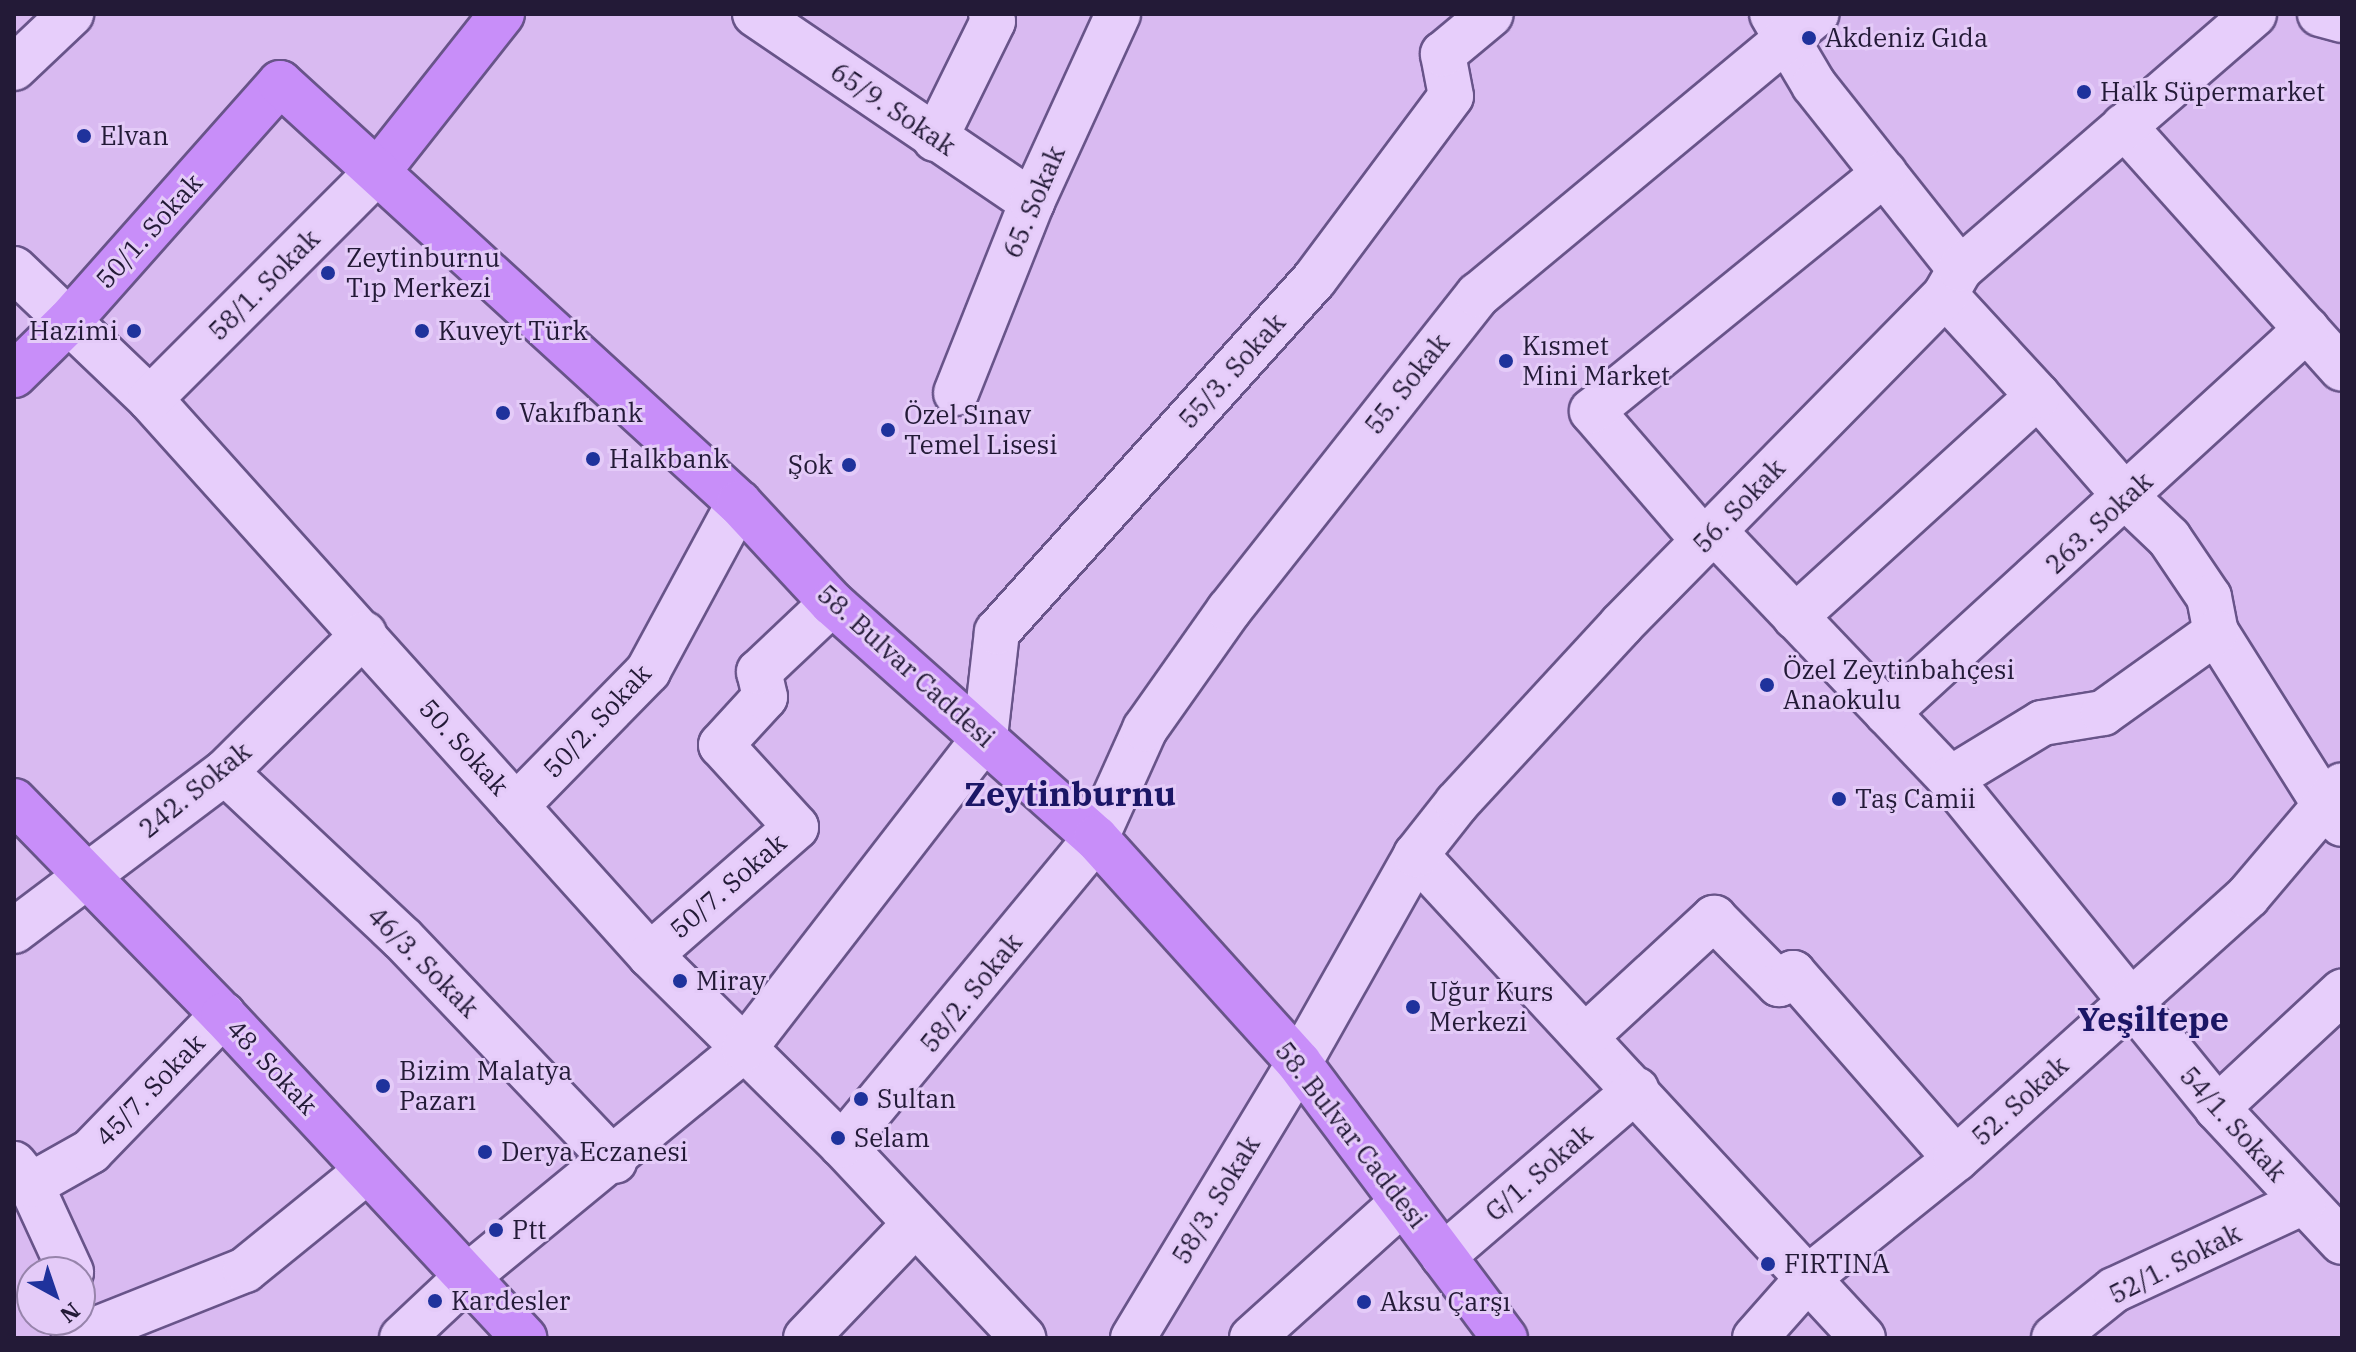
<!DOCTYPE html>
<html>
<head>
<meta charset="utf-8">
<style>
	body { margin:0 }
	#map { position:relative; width:2356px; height:1352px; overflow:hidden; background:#d9baf1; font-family:"IBM Plex Serif",serif }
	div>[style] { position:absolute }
	.roads { filter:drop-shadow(2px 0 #685489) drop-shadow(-2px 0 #685489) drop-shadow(0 2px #685489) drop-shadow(0 -2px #685489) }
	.minor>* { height:44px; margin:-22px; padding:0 22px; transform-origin:22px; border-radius:22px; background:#e7cefb }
	.major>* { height:44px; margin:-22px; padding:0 22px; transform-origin:22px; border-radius:22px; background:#c88ef9 }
	.dots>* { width:22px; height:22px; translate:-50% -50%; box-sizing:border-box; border:4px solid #e4cbf8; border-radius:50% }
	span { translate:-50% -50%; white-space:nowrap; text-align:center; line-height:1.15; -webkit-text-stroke:6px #e4cbf8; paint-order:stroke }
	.poi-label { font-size:26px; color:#231a37 }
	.left { translate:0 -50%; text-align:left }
	.right { translate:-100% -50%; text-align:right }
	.street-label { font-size:26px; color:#231a37 }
	.district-label { font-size:34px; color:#1b1666; font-weight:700 }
	.frame { position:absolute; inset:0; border:16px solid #231a37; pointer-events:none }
	.north { position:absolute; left:16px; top:1256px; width:80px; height:80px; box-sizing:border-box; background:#e4cbf8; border:2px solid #9784ab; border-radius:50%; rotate:140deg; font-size:22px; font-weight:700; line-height:32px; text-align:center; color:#231a37 }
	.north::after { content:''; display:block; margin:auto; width:28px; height:36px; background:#1f329c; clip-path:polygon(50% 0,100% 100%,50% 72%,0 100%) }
</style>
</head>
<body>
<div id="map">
	<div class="roads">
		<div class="minor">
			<div style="left:755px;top:14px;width:335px;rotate:34.2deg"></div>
			<div style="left:1772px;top:14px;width:82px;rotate:59.4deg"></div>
			<div style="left:1814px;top:85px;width:235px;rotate:51.6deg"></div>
			<div style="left:2320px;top:14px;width:23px;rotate:15deg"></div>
			<div style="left:14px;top:68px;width:79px;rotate:-43.5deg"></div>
			<div style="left:2124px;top:126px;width:326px;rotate:48.1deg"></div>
			<div style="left:935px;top:139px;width:131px;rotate:-63.8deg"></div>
			<div style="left:993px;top:21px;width:7px;rotate:-106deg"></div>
			<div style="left:14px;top:269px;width:188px;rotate:43.7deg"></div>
			<div style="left:150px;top:399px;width:748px;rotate:48.04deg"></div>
			<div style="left:650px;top:955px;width:270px;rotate:44.7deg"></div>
			<div style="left:842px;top:1145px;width:265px;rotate:46.8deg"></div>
			<div style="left:956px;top:393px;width:206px;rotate:-68.3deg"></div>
			<div style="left:1032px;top:202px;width:207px;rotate:-65.4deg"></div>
			<div style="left:2038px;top:396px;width:135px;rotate:48.9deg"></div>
			<div style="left:2127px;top:498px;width:58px;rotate:43.6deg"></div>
			<div style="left:2169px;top:538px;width:71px;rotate:55.9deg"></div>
			<div style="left:2209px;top:597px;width:36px;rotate:79deg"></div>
			<div style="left:2216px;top:632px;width:207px;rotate:57.8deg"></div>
			<div style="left:2326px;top:807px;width:23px;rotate:47deg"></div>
			<div style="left:150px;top:399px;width:322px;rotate:-45deg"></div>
			<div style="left:1716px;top:533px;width:340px;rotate:46.4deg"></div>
			<div style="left:1950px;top:779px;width:424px;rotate:50.9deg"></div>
			<div style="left:2217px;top:1108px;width:183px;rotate:47deg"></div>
			<div style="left:1705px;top:542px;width:173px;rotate:-130.8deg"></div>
			<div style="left:1592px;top:411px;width:377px;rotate:-39.1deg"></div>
			<div style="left:1795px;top:617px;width:328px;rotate:-42.3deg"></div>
			<div style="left:2038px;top:396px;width:137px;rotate:-132.6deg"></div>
			<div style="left:1887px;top:713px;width:569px;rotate:-42.44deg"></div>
			<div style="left:225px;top:772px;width:243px;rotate:43.2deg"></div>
			<div style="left:402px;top:938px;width:308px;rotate:46.4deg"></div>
			<div style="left:1950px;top:779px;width:108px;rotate:-31.3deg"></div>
			<div style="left:2042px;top:723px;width:62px;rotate:-9.3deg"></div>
			<div style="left:2103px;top:713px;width:139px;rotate:-35.6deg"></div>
			<div style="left:516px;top:806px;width:189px;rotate:-45.6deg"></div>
			<div style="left:648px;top:671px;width:191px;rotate:-61.6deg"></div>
			<div style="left:1416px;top:855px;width:658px;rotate:47.22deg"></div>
			<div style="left:14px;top:931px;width:264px;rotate:-37deg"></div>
			<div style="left:225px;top:772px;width:196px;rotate:-44.8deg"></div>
			<div style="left:650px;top:955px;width:194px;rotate:-41.2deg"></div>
			<div style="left:796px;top:827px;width:111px;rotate:-132.4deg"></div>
			<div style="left:721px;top:745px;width:65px;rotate:-47.5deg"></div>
			<div style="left:765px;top:697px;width:26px;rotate:-103deg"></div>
			<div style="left:759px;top:672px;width:100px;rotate:-43.4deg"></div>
			<div style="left:1585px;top:1037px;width:176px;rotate:-42.7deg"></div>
			<div style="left:1714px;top:918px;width:93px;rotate:45.4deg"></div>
			<div style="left:1779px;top:984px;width:18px;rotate:-38deg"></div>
			<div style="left:1793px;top:973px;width:247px;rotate:48.8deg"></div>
			<div style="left:2217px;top:1108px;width:171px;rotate:-42.9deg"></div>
			<div style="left:842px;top:1145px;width:398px;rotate:-50.4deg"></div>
			<div style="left:1096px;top:838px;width:120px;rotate:-65.8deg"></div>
			<div style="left:1145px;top:729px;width:146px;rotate:-54.8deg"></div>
			<div style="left:1229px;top:610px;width:402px;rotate:-51.7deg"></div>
			<div style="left:1478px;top:295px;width:440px;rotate:-39.7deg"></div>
			<div style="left:14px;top:1164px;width:27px;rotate:51deg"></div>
			<div style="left:31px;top:1185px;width:96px;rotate:65.3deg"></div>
			<div style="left:31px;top:1185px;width:69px;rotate:-29.5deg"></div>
			<div style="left:91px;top:1151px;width:190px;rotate:-45.9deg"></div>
			<div style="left:1443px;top:1256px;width:255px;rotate:-40.7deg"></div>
			<div style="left:74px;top:1338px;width:184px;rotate:-21.7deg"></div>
			<div style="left:245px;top:1270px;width:157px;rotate:-39.1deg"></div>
			<div style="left:402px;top:1338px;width:91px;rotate:-43.2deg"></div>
			<div style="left:468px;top:1276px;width:357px;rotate:-39.4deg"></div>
			<div style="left:744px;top:1049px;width:394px;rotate:-52.3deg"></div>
			<div style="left:985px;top:737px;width:106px;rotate:-83.5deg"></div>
			<div style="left:997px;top:632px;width:474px;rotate:-48deg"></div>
			<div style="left:1314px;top:280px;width:229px;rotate:-53.3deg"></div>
			<div style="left:1451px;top:96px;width:43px;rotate:-100.8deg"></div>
			<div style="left:1443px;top:54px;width:62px;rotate:-39.8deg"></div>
			<div style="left:806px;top:1338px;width:158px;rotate:-46.3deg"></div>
			<div style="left:1133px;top:1338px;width:321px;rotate:-58.9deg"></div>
			<div style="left:1299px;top:1063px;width:239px;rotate:-60.6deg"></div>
			<div style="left:1416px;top:855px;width:66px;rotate:-51.7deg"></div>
			<div style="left:1457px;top:803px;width:242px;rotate:-47.3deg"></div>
			<div style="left:1621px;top:625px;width:462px;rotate:-45.5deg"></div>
			<div style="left:1945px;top:295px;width:30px;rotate:-60deg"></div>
			<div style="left:1960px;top:269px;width:389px;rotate:-40.9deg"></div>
			<div style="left:1252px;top:1338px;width:203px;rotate:-42deg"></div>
			<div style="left:1755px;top:1338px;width:81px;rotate:-48.5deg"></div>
			<div style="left:1809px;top:1277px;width:189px;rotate:-38.8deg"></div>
			<div style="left:1956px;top:1159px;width:393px;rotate:-42deg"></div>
			<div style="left:2248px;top:896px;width:145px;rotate:-49.7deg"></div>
			<div style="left:2054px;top:1338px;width:77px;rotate:-38.7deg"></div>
			<div style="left:2114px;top:1290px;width:209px;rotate:-24.9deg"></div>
		</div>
		<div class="major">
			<div style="left:378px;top:171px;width:200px;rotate:-51.7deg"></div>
			<div style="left:14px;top:375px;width:77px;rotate:-44.5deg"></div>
			<div style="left:69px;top:321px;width:318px;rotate:-48.4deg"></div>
			<div style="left:280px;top:83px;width:622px;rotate:42.46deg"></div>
			<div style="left:739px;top:503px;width:137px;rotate:47.1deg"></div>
			<div style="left:832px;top:603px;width:353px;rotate:41.7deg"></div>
			<div style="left:1096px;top:838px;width:303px;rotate:47.9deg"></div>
			<div style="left:1299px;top:1063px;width:344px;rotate:53.2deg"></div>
			<div style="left:14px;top:801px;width:299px;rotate:45.7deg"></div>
			<div style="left:223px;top:1015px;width:442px;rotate:47deg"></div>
		</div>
	</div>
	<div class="dots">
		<div style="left:1809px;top:38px;background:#1f329c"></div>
		<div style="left:2084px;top:92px;background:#1f329c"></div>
		<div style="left:84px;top:136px;background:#1f329c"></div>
		<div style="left:328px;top:273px;background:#1f329c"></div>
		<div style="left:134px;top:331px;background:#1f329c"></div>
		<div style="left:422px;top:331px;background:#1f329c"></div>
		<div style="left:1506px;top:361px;background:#1f329c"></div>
		<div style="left:503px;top:413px;background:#1f329c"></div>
		<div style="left:888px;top:430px;background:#1f329c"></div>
		<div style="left:593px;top:459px;background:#1f329c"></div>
		<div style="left:849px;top:465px;background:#1f329c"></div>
		<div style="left:1767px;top:685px;background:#1f329c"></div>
		<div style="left:1839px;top:799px;background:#1f329c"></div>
		<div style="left:680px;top:981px;background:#1f329c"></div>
		<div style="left:1413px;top:1007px;background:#1f329c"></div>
		<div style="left:383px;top:1086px;background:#1f329c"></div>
		<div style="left:861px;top:1099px;background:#1f329c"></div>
		<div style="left:838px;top:1138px;background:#1f329c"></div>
		<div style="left:485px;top:1152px;background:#1f329c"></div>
		<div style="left:496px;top:1230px;background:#1f329c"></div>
		<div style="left:1768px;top:1264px;background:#1f329c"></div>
		<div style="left:435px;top:1301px;background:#1f329c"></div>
		<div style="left:1364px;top:1302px;background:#1f329c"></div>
	</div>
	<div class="poi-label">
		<span class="left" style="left:1825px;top:38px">Akdeniz Gıda</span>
		<span class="left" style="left:2100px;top:92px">Halk Süpermarket</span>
		<span class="left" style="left:100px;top:136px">Elvan</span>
		<span class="left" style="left:346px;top:273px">Zeytinburnu<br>Tıp Merkezi</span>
		<span class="right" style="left:118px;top:331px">Hazimi</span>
		<span class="left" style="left:438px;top:331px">Kuveyt Türk</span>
		<span class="left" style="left:1522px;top:361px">Kısmet<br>Mini Market</span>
		<span class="left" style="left:519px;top:413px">Vakıfbank</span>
		<span class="left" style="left:904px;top:430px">Özel Sınav<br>Temel Lisesi</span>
		<span class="left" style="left:609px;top:459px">Halkbank</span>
		<span class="right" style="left:833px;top:465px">Şok</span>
		<span class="left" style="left:1783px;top:685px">Özel Zeytinbahçesi<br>Anaokulu</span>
		<span class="left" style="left:1855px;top:799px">Taş Camii</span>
		<span class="left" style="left:696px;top:981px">Miray</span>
		<span class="left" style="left:1429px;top:1007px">Uğur Kurs<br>Merkezi</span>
		<span class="left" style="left:399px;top:1086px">Bizim Malatya<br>Pazarı</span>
		<span class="left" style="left:877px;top:1099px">Sultan</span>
		<span class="left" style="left:854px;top:1138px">Selam</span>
		<span class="left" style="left:501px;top:1152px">Derya Eczanesi</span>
		<span class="left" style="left:512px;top:1230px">Ptt</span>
		<span class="left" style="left:1784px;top:1264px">FIRTINA</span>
		<span class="left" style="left:451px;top:1301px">Kardesler</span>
		<span class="left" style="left:1380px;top:1302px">Aksu Çarşı</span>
	</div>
	<div class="street-label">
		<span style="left:893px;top:109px;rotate:34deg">65/9. Sokak</span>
		<span style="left:1034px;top:202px;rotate:-67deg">65. Sokak</span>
		<span style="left:149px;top:231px;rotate:-48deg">50/1. Sokak</span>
		<span style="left:264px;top:285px;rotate:-45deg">58/1. Sokak</span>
		<span style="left:1232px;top:371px;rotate:-48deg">55/3. Sokak</span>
		<span style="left:1407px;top:384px;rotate:-52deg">55. Sokak</span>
		<span style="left:1739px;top:506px;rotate:-46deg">56. Sokak</span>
		<span style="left:2099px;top:523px;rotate:-43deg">263. Sokak</span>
		<span style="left:906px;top:666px;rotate:42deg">58. Bulvar Caddesi</span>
		<span style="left:597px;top:721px;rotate:-47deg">50/2. Sokak</span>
		<span style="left:464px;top:747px;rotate:48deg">50. Sokak</span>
		<span style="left:195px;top:790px;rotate:-39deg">242. Sokak</span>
		<span style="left:728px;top:886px;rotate:-41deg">50/7. Sokak</span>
		<span style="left:423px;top:962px;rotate:45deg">46/3. Sokak</span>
		<span style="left:971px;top:993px;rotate:-51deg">58/2. Sokak</span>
		<span style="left:272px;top:1067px;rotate:47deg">48. Sokak</span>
		<span style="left:150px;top:1090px;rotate:-46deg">45/7. Sokak</span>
		<span style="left:2020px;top:1101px;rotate:-42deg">52. Sokak</span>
		<span style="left:2233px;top:1124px;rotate:48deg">54/1. Sokak</span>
		<span style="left:1351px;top:1135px;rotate:52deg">58. Bulvar Caddesi</span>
		<span style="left:1539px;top:1173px;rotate:-41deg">G/1. Sokak</span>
		<span style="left:1216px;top:1200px;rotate:-59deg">58/3. Sokak</span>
		<span style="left:2175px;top:1264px;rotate:-27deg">52/1. Sokak</span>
	</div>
	<div class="district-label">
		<span style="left:1070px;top:794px">Zeytinburnu</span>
		<span style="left:2153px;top:1019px">Yeşiltepe</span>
	</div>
	<div class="frame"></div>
	<div class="north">N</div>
</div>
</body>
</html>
